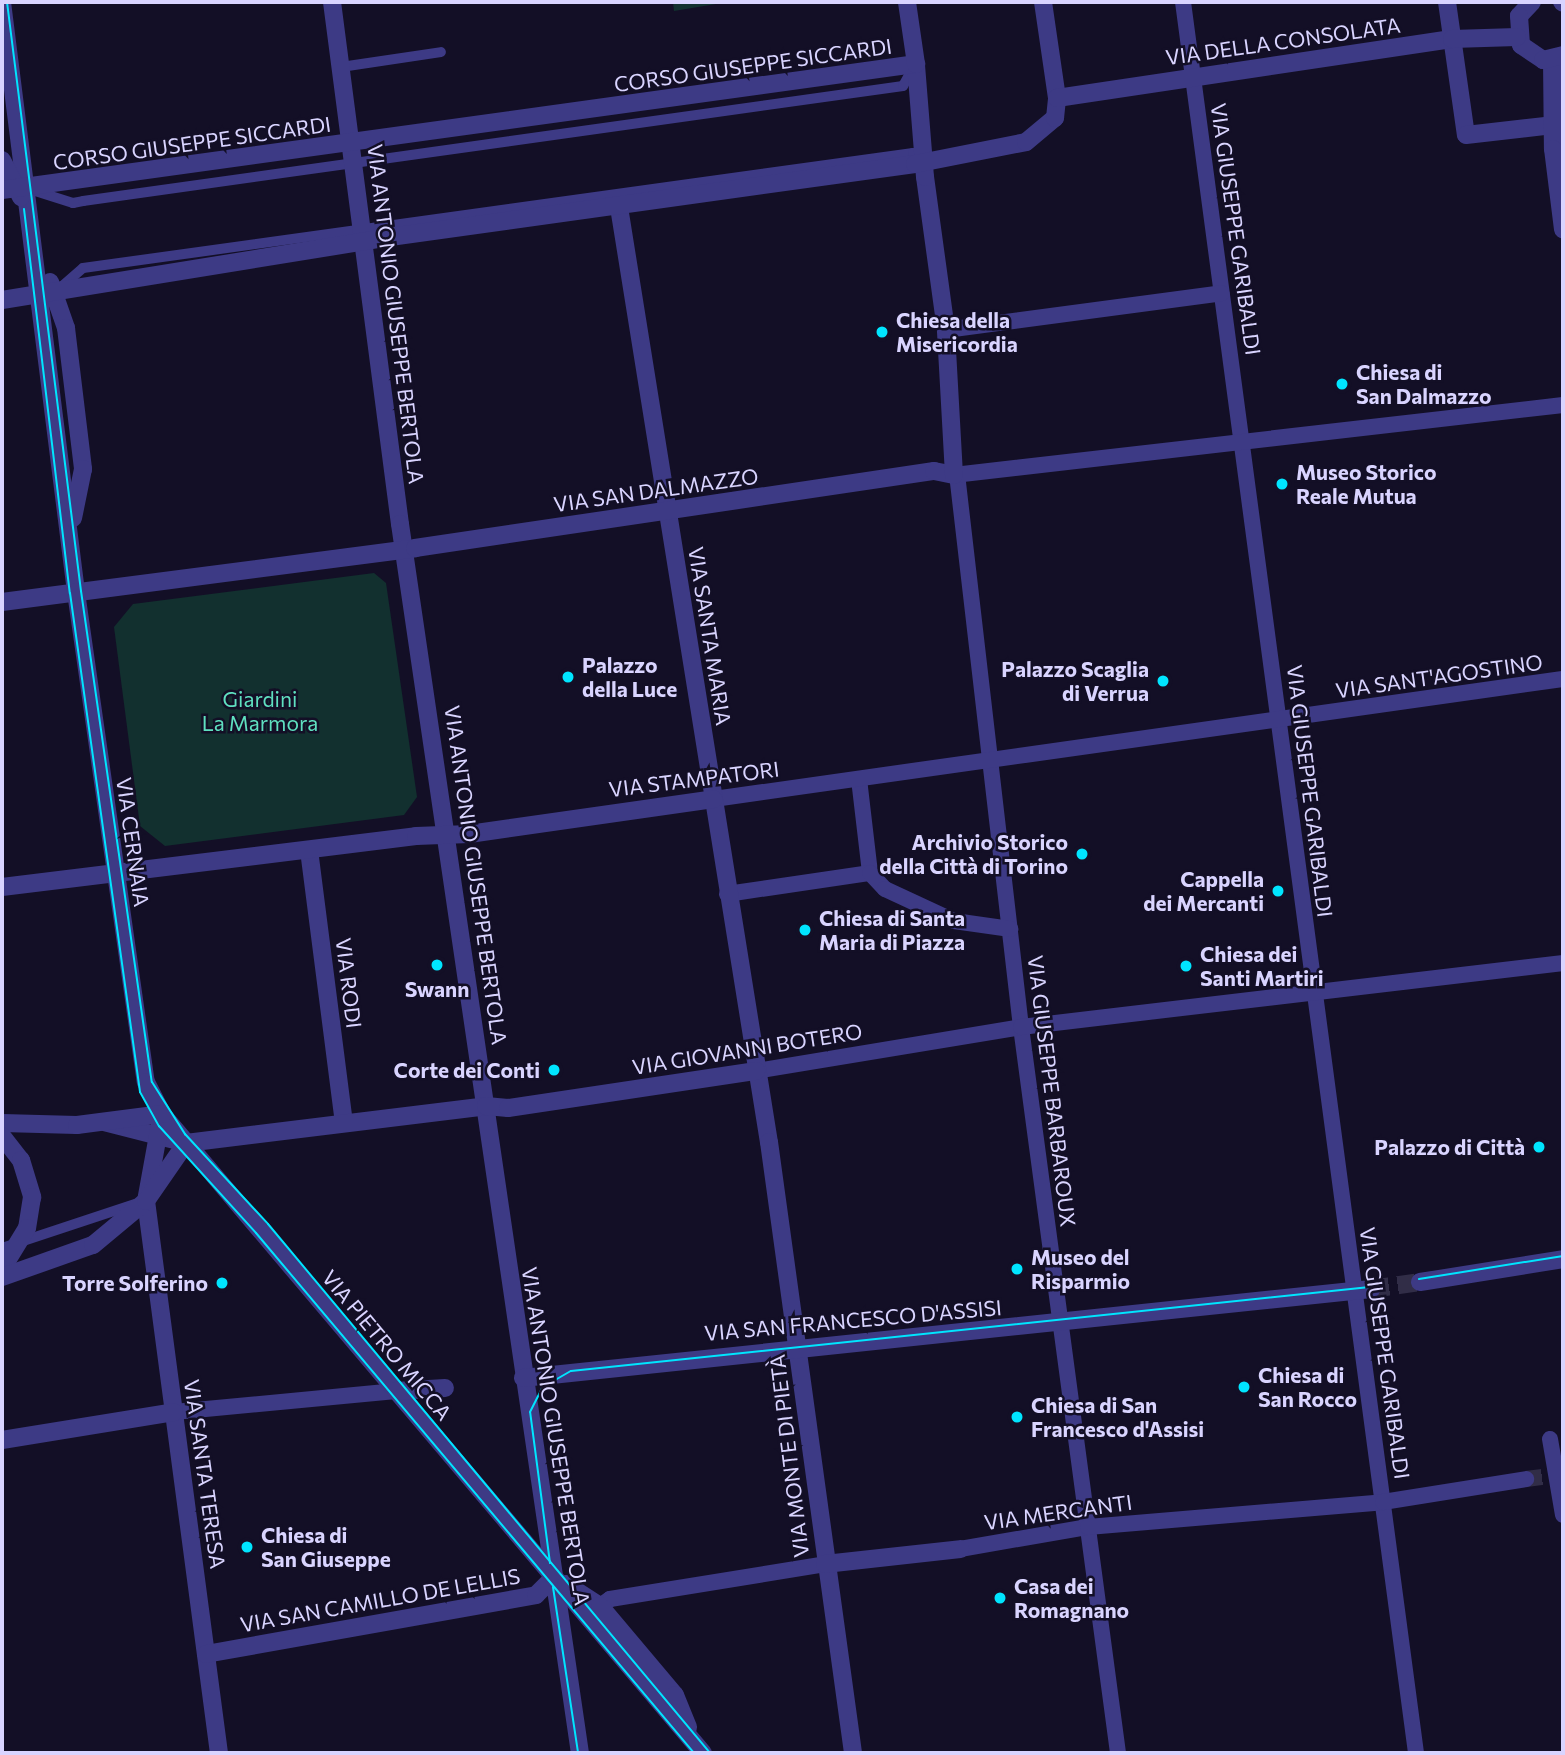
<!DOCTYPE html>
<html>
<head>
<meta charset="utf-8">
<style>
	body { margin:0 }
	#map { position:relative; width:1565px; height:1755px; overflow:hidden; background:#130f26; font-family:Commissioner,sans-serif }
	div>[style] { position:absolute }
	.green>* { inset:0; background:#12302f }
	.pedestrian-tunnel>* { height:16px; margin-top:-8px; transform-origin:0; background:repeating-linear-gradient(90deg,#312d47 0 16px,transparent 0 24px) }
	.tertiary-tunnel>* { height:18px; margin-top:-9px; transform-origin:0; background:repeating-linear-gradient(90deg,#312d47 0 18px,transparent 0 27px) }
	.service>* { height:10px; margin:-5px; padding:0 5px; transform-origin:5px; border-radius:5px; background:#3d3a85 }
	.pedestrian>* { height:16px; margin:-8px; padding:0 8px; transform-origin:8px; border-radius:8px; background:#3d3a85 }
	.minor>* { height:18px; margin:-9px; padding:0 9px; transform-origin:9px; border-radius:9px; background:#3d3a85 }
	.tertiary>* { height:18px; margin:-9px; padding:0 9px; transform-origin:9px; border-radius:9px; background:#3d3a85 }
	.tram>* { height:2px; margin:-1px; padding:0 1px; transform-origin:1px; border-radius:1px; background:#00e5ff }
	.dots>* { width:19px; height:19px; translate:-50% -50%; box-sizing:border-box; border:4px solid #130f26; border-radius:50% }
	span { translate:-50% -50%; white-space:nowrap; text-align:center; line-height:1.15; -webkit-text-stroke:5px #130f26; paint-order:stroke }
	.street-label { font-size:21px; color:#d9d4ff }
	.poi-label { font-size:21px; color:#d9d4ff; font-weight:700 }
	.left { translate:0 -50%; text-align:left }
	.right { translate:-100% -50%; text-align:right }
	.park-label { font-size:21px; color:#5fe0c0 }
	.frame { position:absolute; inset:0; border:4px solid #d9d4ff; pointer-events:none }
</style>
</head>
<body>
<div id="map">
	<div class="green">
		<div style="clip-path:polygon(673px 2px,728px 2px,674px 11px)"></div>
		<div style="clip-path:polygon(374px 573px,386px 583px,417px 797px,404px 815px,165px 846px,140px 826px,114px 627px,133px 604px)"></div>
	</div>
	<div class="pedestrian-tunnel">
		<div style="left:1526px;top:1479px;width:17px;rotate:-7deg"></div>
	</div>
	<div class="tertiary-tunnel">
		<div style="left:1371px;top:1289px;width:49px;rotate:-8.1deg"></div>
	</div>
	<div class="service">
		<div style="left:341px;top:67px;width:101px;rotate:-8.5deg"></div>
		<div style="left:32px;top:190px;width:43px;rotate:17.6deg"></div>
		<div style="left:73px;top:203px;width:10px;rotate:-11deg"></div>
		<div style="left:83px;top:201px;width:828px;rotate:-7.98deg"></div>
		<div style="left:903px;top:86px;width:23px;rotate:-61deg"></div>
		<div style="left:60px;top:288px;width:30px;rotate:-41deg"></div>
		<div style="left:83px;top:268px;width:838px;rotate:-7.89deg"></div>
		<div style="left:913px;top:153px;width:14px;rotate:39deg"></div>
		<div style="left:2px;top:1248px;width:140px;rotate:-18.3deg"></div>
	</div>
	<div class="pedestrian">
		<div style="left:1183px;top:2px;width:1766px;rotate:82.42deg"></div>
		<div style="left:946px;top:330px;width:278px;rotate:-7.6deg"></div>
		<div style="left:957px;top:474px;width:557px;rotate:83.4deg"></div>
		<div style="left:1021px;top:1027px;width:732px;rotate:82.39deg"></div>
		<div style="left:954px;top:475px;width:613px;rotate:-6.56deg"></div>
		<div style="left:859px;top:779px;width:95px;rotate:83.3deg"></div>
		<div style="left:714px;top:799px;width:857px;rotate:-8.05deg"></div>
		<div style="left:727px;top:894px;width:145px;rotate:-8.4deg"></div>
		<div style="left:870px;top:873px;width:22px;rotate:47deg"></div>
		<div style="left:885px;top:889px;width:76px;rotate:24.9deg"></div>
		<div style="left:954px;top:921px;width:57px;rotate:8.1deg"></div>
		<div style="left:756px;top:1071px;width:269px;rotate:-9.4deg"></div>
		<div style="left:1021px;top:1027px;width:546px;rotate:-6.73deg"></div>
		<div style="left:174px;top:1412px;width:223px;rotate:-5.4deg"></div>
		<div style="left:1550px;top:1439px;width:77px;rotate:80.3deg"></div>
		<div style="left:960px;top:1549px;width:130px;rotate:-9.8deg"></div>
		<div style="left:1088px;top:1527px;width:296px;rotate:-4.8deg"></div>
		<div style="left:1383px;top:1502px;width:145px;rotate:-9.1deg"></div>
		<div style="left:600px;top:1606px;width:12px;rotate:-35deg"></div>
		<div style="left:610px;top:1599px;width:218px;rotate:-9.2deg"></div>
	</div>
	<div class="minor">
		<div style="left:332px;top:2px;width:526px;rotate:82.58deg"></div>
		<div style="left:400px;top:524px;width:1242px;rotate:81.67deg"></div>
		<div style="left:1043px;top:2px;width:97px;rotate:81.7deg"></div>
		<div style="left:1447px;top:2px;width:134px;rotate:81.9deg"></div>
		<div style="left:1466px;top:135px;width:98px;rotate:-6.5deg"></div>
		<div style="left:1552px;top:60px;width:89px;rotate:89.4deg"></div>
		<div style="left:1553px;top:149px;width:81px;rotate:82.9deg"></div>
		<div style="left:619px;top:207px;width:947px;rotate:80.89deg"></div>
		<div style="left:769px;top:1142px;width:617px;rotate:82.17deg"></div>
		<div style="left:2px;top:602px;width:417px;rotate:-7.4deg"></div>
		<div style="left:415px;top:548px;width:525px;rotate:-8.44deg"></div>
		<div style="left:934px;top:471px;width:20px;rotate:11deg"></div>
		<div style="left:954px;top:475px;width:145px;rotate:-93.2deg"></div>
		<div style="left:946px;top:330px;width:154px;rotate:-97.8deg"></div>
		<div style="left:925px;top:177px;width:113px;rotate:-94.6deg"></div>
		<div style="left:309px;top:850px;width:274px;rotate:82.7deg"></div>
		<div style="left:2px;top:887px;width:417px;rotate:-7deg"></div>
		<div style="left:416px;top:836px;width:53px;rotate:-2.2deg"></div>
		<div style="left:469px;top:834px;width:247px;rotate:-8.1deg"></div>
		<div style="left:104px;top:1122px;width:85px;rotate:14.4deg"></div>
		<div style="left:186px;top:1143px;width:302px;rotate:-7deg"></div>
		<div style="left:486px;top:1106px;width:22px;rotate:5deg"></div>
		<div style="left:508px;top:1108px;width:251px;rotate:-8.5deg"></div>
		<div style="left:160px;top:1124px;width:78px;rotate:100.3deg"></div>
		<div style="left:146px;top:1201px;width:557px;rotate:82.47deg"></div>
		<div style="left:2px;top:1440px;width:174px;rotate:-9.2deg"></div>
		<div style="left:825px;top:1564px;width:136px;rotate:-6.3deg"></div>
		<div style="left:206px;top:1654px;width:335px;rotate:-10.1deg"></div>
		<div style="left:536px;top:1595px;width:25px;rotate:-45deg"></div>
	</div>
	<div class="tertiary">
		<div style="left:2px;top:2px;width:595px;rotate:82.85deg"></div>
		<div style="left:76px;top:592px;width:495px;rotate:81.9deg"></div>
		<div style="left:146px;top:1082px;width:36px;rotate:63deg"></div>
		<div style="left:162px;top:1114px;width:837px;rotate:49.75deg"></div>
		<div style="left:1532px;top:2px;width:19px;rotate:133deg"></div>
		<div style="left:1519px;top:16px;width:29px;rotate:86deg"></div>
		<div style="left:1521px;top:45px;width:27px;rotate:34deg"></div>
		<div style="left:1543px;top:60px;width:21px;rotate:-14deg"></div>
		<div style="left:1562px;top:2px;width:1px;rotate:45deg"></div>
		<div style="left:2px;top:160px;width:42px;rotate:62.8deg"></div>
		<div style="left:2px;top:190px;width:923px;rotate:-7.85deg"></div>
		<div style="left:916px;top:64px;width:63px;rotate:-98.3deg"></div>
		<div style="left:50px;top:282px;width:49px;rotate:70.8deg"></div>
		<div style="left:66px;top:328px;width:142px;rotate:83.1deg"></div>
		<div style="left:83px;top:469px;width:50px;rotate:101.5deg"></div>
		<div style="left:2px;top:300px;width:393px;rotate:-9.2deg"></div>
		<div style="left:390px;top:237px;width:530px;rotate:-7.92deg"></div>
		<div style="left:915px;top:164px;width:113px;rotate:-11.2deg"></div>
		<div style="left:1026px;top:142px;width:38px;rotate:-40deg"></div>
		<div style="left:1055px;top:118px;width:20px;rotate:-84deg"></div>
		<div style="left:1057px;top:98px;width:399px;rotate:-8.5deg"></div>
		<div style="left:1452px;top:39px;width:65px;rotate:-1.8deg"></div>
		<div style="left:2px;top:1123px;width:75px;rotate:1.5deg"></div>
		<div style="left:77px;top:1125px;width:86px;rotate:-7.4deg"></div>
		<div style="left:2px;top:1136px;width:31px;rotate:52deg"></div>
		<div style="left:21px;top:1160px;width:39px;rotate:73deg"></div>
		<div style="left:32px;top:1197px;width:31px;rotate:99deg"></div>
		<div style="left:27px;top:1228px;width:48px;rotate:121.4deg"></div>
		<div style="left:2px;top:1277px;width:96px;rotate:-19.4deg"></div>
		<div style="left:93px;top:1245px;width:69px;rotate:-39.7deg"></div>
		<div style="left:146px;top:1201px;width:70px;rotate:-55.4deg"></div>
		<div style="left:1420px;top:1282px;width:145px;rotate:-9.1deg"></div>
		<div style="left:523px;top:1378px;width:853px;rotate:-5.99deg"></div>
		<div style="left:396px;top:1391px;width:49px;rotate:-3.5deg"></div>
		<div style="left:566px;top:1584px;width:40px;rotate:32.9deg"></div>
		<div style="left:600px;top:1606px;width:116px;rotate:49.9deg"></div>
		<div style="left:675px;top:1695px;width:35px;rotate:68deg"></div>
	</div>
	<div class="tram">
		<div style="left:7px;top:2px;width:594px;rotate:82.84deg"></div>
		<div style="left:81px;top:591px;width:496px;rotate:81.8deg"></div>
		<div style="left:152px;top:1082px;width:62px;rotate:57.6deg"></div>
		<div style="left:185px;top:1134px;width:122px;rotate:47.3deg"></div>
		<div style="left:268px;top:1224px;width:689px;rotate:50.12deg"></div>
		<div style="left:24px;top:209px;width:387px;rotate:83.2deg"></div>
		<div style="left:70px;top:593px;width:504px;rotate:82.01deg"></div>
		<div style="left:140px;top:1092px;width:39px;rotate:61deg"></div>
		<div style="left:159px;top:1126px;width:144px;rotate:47.8deg"></div>
		<div style="left:256px;top:1233px;width:680px;rotate:49.89deg"></div>
		<div style="left:1419px;top:1279px;width:146px;rotate:-9.1deg"></div>
		<div style="left:550px;top:1563px;width:152px;rotate:-97.5deg"></div>
		<div style="left:530px;top:1412px;width:28px;rotate:-63deg"></div>
		<div style="left:543px;top:1387px;width:32px;rotate:-30deg"></div>
		<div style="left:571px;top:1371px;width:803px;rotate:-6deg"></div>
		<div style="left:553px;top:1587px;width:168px;rotate:81.4deg"></div>
	</div>
	<div class="dots">
		<div style="left:882px;top:332px;background:#00e5ff"></div>
		<div style="left:1342px;top:384px;background:#00e5ff"></div>
		<div style="left:1282px;top:484px;background:#00e5ff"></div>
		<div style="left:568px;top:677px;background:#00e5ff"></div>
		<div style="left:1163px;top:681px;background:#00e5ff"></div>
		<div style="left:1082px;top:854px;background:#00e5ff"></div>
		<div style="left:1278px;top:891px;background:#00e5ff"></div>
		<div style="left:805px;top:930px;background:#00e5ff"></div>
		<div style="left:437px;top:965px;background:#00e5ff"></div>
		<div style="left:1186px;top:966px;background:#00e5ff"></div>
		<div style="left:554px;top:1070px;background:#00e5ff"></div>
		<div style="left:1539px;top:1147px;background:#00e5ff"></div>
		<div style="left:1017px;top:1269px;background:#00e5ff"></div>
		<div style="left:222px;top:1283px;background:#00e5ff"></div>
		<div style="left:1244px;top:1387px;background:#00e5ff"></div>
		<div style="left:1017px;top:1417px;background:#00e5ff"></div>
		<div style="left:247px;top:1547px;background:#00e5ff"></div>
		<div style="left:1000px;top:1598px;background:#00e5ff"></div>
	</div>
	<div class="street-label">
		<span style="left:1283px;top:41px;rotate:-8deg">VIA DELLA CONSOLATA</span>
		<span style="left:753px;top:65px;rotate:-8deg">CORSO GIUSEPPE SICCARDI</span>
		<span style="left:192px;top:143px;rotate:-8deg">CORSO GIUSEPPE SICCARDI</span>
		<span style="left:1236px;top:229px;rotate:82deg">VIA GIUSEPPE GARIBALDI</span>
		<span style="left:396px;top:314px;rotate:83deg">VIA ANTONIO GIUSEPPE BERTOLA</span>
		<span style="left:656px;top:490px;rotate:-8deg">VIA SAN DALMAZZO</span>
		<span style="left:710px;top:636px;rotate:81deg">VIA SANTA MARIA</span>
		<span style="left:1439px;top:676px;rotate:-8deg">VIA SANT'AGOSTINO</span>
		<span style="left:694px;top:779px;rotate:-7deg">VIA STAMPATORI</span>
		<span style="left:1310px;top:791px;rotate:83deg">VIA GIUSEPPE GARIBALDI</span>
		<span style="left:133px;top:842px;rotate:82deg">VIA CERNAIA</span>
		<span style="left:476px;top:875px;rotate:82deg">VIA ANTONIO GIUSEPPE BERTOLA</span>
		<span style="left:349px;top:983px;rotate:83deg">VIA RODI</span>
		<span style="left:747px;top:1049px;rotate:-9deg">VIA GIOVANNI BOTERO</span>
		<span style="left:1052px;top:1091px;rotate:83deg">VIA GIUSEPPE BARBAROUX</span>
		<span style="left:853px;top:1320px;rotate:-5deg">VIA SAN FRANCESCO D'ASSISI</span>
		<span style="left:387px;top:1345px;rotate:50deg">VIA PIETRO MICCA</span>
		<span style="left:1385px;top:1353px;rotate:82deg">VIA GIUSEPPE GARIBALDI</span>
		<span style="left:556px;top:1436px;rotate:81deg">VIA ANTONIO GIUSEPPE BERTOLA</span>
		<span style="left:789px;top:1456px;rotate:-97deg">VIA MONTE DI PIETÀ</span>
		<span style="left:205px;top:1474px;rotate:82deg">VIA SANTA TERESA</span>
		<span style="left:1058px;top:1512px;rotate:-8deg">VIA MERCANTI</span>
		<span style="left:380px;top:1600px;rotate:-10deg">VIA SAN CAMILLO DE LELLIS</span>
	</div>
	<div class="poi-label">
		<span class="left" style="left:896px;top:332px">Chiesa della<br>Misericordia</span>
		<span class="left" style="left:1356px;top:384px">Chiesa di<br>San Dalmazzo</span>
		<span class="left" style="left:1296px;top:484px">Museo Storico<br>Reale Mutua</span>
		<span class="left" style="left:582px;top:677px">Palazzo<br>della Luce</span>
		<span class="right" style="left:1149px;top:681px">Palazzo Scaglia<br>di Verrua</span>
		<span class="right" style="left:1068px;top:854px">Archivio Storico<br>della Città di Torino</span>
		<span class="right" style="left:1264px;top:891px">Cappella<br>dei Mercanti</span>
		<span class="left" style="left:819px;top:930px">Chiesa di Santa<br>Maria di Piazza</span>
		<span class="left" style="left:1200px;top:966px">Chiesa dei<br>Santi Martiri</span>
		<span style="left:437px;top:989px">Swann</span>
		<span class="right" style="left:540px;top:1070px">Corte dei Conti</span>
		<span class="right" style="left:1525px;top:1147px">Palazzo di Città</span>
		<span class="left" style="left:1031px;top:1269px">Museo del<br>Risparmio</span>
		<span class="right" style="left:208px;top:1283px">Torre Solferino</span>
		<span class="left" style="left:1258px;top:1387px">Chiesa di<br>San Rocco</span>
		<span class="left" style="left:1031px;top:1417px">Chiesa di San<br>Francesco d'Assisi</span>
		<span class="left" style="left:261px;top:1547px">Chiesa di<br>San Giuseppe</span>
		<span class="left" style="left:1014px;top:1598px">Casa dei<br>Romagnano</span>
	</div>
	<div class="park-label">
		<span style="left:260px;top:711px">Giardini<br>La Marmora</span>
	</div>
	<div class="frame"></div>
</div>
</body>
</html>
